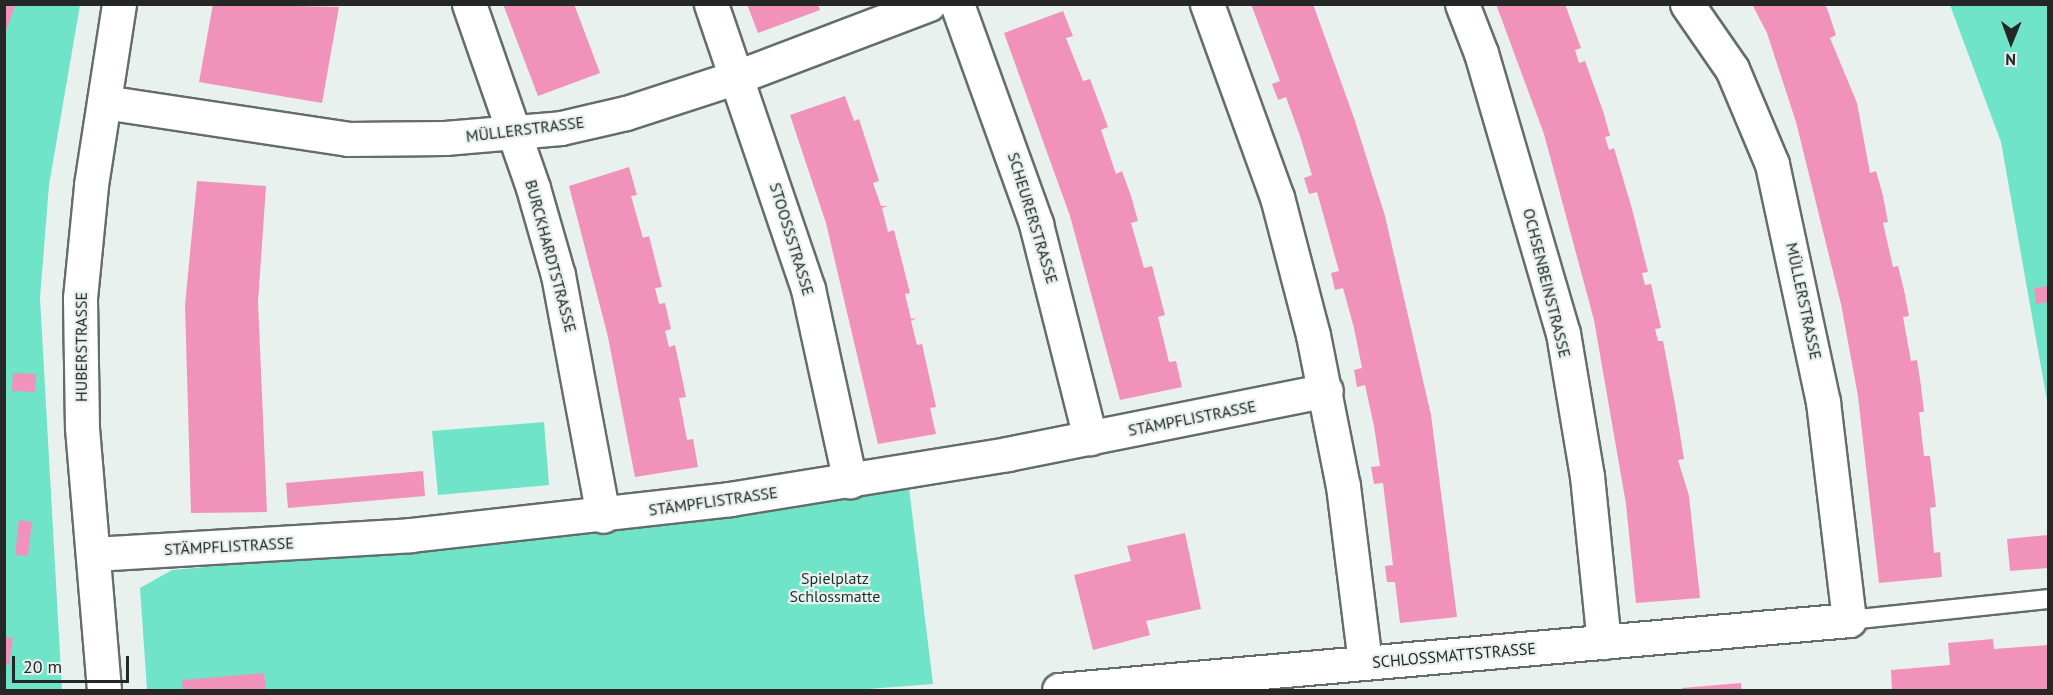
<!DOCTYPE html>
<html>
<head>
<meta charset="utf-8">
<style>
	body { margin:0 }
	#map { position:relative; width:2053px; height:695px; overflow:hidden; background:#e8f1ee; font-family:"PT Sans",sans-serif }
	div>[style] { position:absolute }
	.green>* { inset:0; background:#6fe4c9 }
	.building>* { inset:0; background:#f192ba }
	.roads { filter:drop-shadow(2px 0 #656d6b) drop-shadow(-2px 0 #656d6b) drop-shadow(0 2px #656d6b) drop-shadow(0 -2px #656d6b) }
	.service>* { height:18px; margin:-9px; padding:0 9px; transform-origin:9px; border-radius:9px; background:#fff }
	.minor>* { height:33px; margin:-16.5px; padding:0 16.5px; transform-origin:16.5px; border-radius:16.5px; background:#fff }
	span { translate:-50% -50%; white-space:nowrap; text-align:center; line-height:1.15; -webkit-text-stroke:4.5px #e8f1ee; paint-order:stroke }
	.street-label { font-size:16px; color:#242726 }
	.park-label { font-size:16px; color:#1a302a }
	.frame { position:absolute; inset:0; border:6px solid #242726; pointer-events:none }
	.north { position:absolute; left:1981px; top:12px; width:60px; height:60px; -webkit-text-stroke:4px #e8f1ee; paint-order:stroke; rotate:181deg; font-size:16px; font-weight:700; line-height:24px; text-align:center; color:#242726 }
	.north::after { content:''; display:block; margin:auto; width:21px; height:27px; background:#242726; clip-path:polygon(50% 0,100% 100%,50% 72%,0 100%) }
	.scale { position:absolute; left:12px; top:656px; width:117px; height:27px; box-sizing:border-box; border:3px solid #242726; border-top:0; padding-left:8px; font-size:18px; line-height:21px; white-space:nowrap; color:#242726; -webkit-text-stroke:4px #e8f1ee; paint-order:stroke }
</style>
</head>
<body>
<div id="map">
	<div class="green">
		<div style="clip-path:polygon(4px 5px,80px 5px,49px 185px,40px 298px,62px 690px,5px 690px)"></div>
		<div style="clip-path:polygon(1950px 5px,2048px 5px,2048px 406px,2001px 142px)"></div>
		<div style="clip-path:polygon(544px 422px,549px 485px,438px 495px,432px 431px)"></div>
		<div style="clip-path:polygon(909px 488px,933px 684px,855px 690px,147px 690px,140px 588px,172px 570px,604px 531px)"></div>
	</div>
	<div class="building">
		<div style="clip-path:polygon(4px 4px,15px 6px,6px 31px,4px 30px)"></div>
		<div style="clip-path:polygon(213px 4px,339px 7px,322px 103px,199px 82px)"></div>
		<div style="clip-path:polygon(503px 4px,574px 4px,600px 73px,538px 96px)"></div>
		<div style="clip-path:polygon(747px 4px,818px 4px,820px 10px,758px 33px)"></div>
		<div style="clip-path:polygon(1251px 4px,1313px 4px,1354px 118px,1385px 216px,1431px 415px,1457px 617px,1400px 623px,1395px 582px,1387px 582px,1385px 566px,1393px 565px,1383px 483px,1374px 484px,1371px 467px,1380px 466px,1374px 426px,1365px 385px,1357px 387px,1354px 370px,1362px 368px,1354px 328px,1343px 288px,1335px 290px,1331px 273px,1339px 271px,1317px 192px,1309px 194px,1304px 178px,1312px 175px,1300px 136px,1286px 97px,1278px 100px,1272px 84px,1280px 81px)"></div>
		<div style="clip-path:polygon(1496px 4px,1565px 4px,1581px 48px,1575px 50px,1579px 63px,1585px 61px,1604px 114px,1610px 136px,1605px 137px,1609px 150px,1614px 148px,1632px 209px,1648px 272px,1642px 273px,1645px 285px,1651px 284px,1661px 328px,1655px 329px,1658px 341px,1663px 341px,1675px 404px,1684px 459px,1678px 460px,1689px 496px,1700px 598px,1636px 603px,1626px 504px,1594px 320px,1544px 134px)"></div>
		<div style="clip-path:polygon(1752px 4px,1825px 4px,1828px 11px,1836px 35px,1830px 38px,1857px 103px,1870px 173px,1876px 171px,1883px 196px,1888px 222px,1883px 223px,1893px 267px,1898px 266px,1904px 290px,1909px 316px,1903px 317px,1911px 361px,1917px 360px,1921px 386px,1924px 412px,1919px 412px,1924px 456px,1930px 456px,1936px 507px,1930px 508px,1934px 553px,1940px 552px,1942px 577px,1879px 583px,1858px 396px,1841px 304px,1796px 122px,1767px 33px)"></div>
		<div style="clip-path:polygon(1063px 11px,1073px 36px,1066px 38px,1083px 81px,1090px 79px,1108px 127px,1101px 130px,1116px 174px,1122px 171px,1131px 196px,1138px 221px,1131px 223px,1144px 268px,1152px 266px,1165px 315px,1158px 317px,1169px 362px,1176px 361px,1182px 387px,1120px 400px,1070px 216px,1004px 33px)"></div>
		<div style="clip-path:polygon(845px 96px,854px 121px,859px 119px,879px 181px,873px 183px,881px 206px,888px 206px,882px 208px,888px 232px,894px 230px,910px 293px,905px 294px,911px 319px,917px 318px,911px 321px,917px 345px,922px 344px,936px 407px,930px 408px,936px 434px,878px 444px,826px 223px,790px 115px)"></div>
		<div style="clip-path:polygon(629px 167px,637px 195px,631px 196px,643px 238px,649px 236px,662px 287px,655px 288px,659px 304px,665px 303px,671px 329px,665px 331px,669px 347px,675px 345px,686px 397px,679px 398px,687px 440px,693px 439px,698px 467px,635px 477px,608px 337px,569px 186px)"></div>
		<div style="clip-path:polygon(197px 181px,266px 186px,258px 302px,267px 512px,191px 513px,185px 305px)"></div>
		<div style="clip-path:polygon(2048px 286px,2048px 302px,2036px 304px,2034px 288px)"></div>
		<div style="clip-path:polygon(13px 373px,36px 374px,35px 392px,12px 391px)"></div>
		<div style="clip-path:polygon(423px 471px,425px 496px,288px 508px,286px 483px)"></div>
		<div style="clip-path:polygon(19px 520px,32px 522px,28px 556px,15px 555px)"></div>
		<div style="clip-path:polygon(1185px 533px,1201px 609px,1146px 621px,1150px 635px,1093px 650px,1074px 575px,1131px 561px,1127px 546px)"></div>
		<div style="clip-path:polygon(2048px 535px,2048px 568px,2010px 571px,2007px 539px)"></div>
		<div style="clip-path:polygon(4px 637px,13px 638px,9px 665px,4px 665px)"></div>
		<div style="clip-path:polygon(1993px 639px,1994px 649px,2048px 645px,2048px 690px,1892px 690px,1891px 670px,1950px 665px,1948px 643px)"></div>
		<div style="clip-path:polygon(264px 673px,266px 690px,183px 690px,182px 680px)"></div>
		<div style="clip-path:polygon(1741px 683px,1741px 690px,1683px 690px,1682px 688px)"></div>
	</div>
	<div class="roads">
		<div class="service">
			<div style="left:1849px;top:620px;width:200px;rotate:-6deg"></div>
		</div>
		<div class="minor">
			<div style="left:469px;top:4px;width:195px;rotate:70.8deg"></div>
			<div style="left:533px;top:188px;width:91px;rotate:74deg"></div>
			<div style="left:558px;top:275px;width:245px;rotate:79.4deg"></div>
			<div style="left:711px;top:4px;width:301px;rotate:71.2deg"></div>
			<div style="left:808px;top:289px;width:197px;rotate:77.7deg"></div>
			<div style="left:957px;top:4px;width:234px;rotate:70.2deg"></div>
			<div style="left:1036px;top:224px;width:221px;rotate:75.8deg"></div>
			<div style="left:1207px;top:4px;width:205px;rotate:70.1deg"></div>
			<div style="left:1277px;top:197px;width:143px;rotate:75.4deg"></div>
			<div style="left:1313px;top:335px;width:154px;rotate:78.8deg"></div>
			<div style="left:1343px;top:486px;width:177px;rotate:82.9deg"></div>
			<div style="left:1462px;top:4px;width:53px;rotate:68.8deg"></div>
			<div style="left:1481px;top:53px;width:292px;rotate:73.7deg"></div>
			<div style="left:1563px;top:333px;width:145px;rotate:80.5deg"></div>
			<div style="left:1587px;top:476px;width:167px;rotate:84.2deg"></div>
			<div style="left:104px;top:102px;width:247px;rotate:8.6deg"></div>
			<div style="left:348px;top:139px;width:97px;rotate:-0.6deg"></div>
			<div style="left:445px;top:138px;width:116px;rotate:-4.9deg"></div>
			<div style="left:561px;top:128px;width:67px;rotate:-13deg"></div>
			<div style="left:626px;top:113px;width:117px;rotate:-18deg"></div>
			<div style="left:737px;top:77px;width:205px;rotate:-20.8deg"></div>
			<div style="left:93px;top:554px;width:318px;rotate:-3.4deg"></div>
			<div style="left:410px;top:535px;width:322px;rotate:-6.4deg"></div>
			<div style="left:730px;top:499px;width:281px;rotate:-9.2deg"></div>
			<div style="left:1007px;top:454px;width:325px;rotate:-11.3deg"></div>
			<div style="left:104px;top:690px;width:264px;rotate:-94.8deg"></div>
			<div style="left:82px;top:427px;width:129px;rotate:-90.9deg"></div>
			<div style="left:80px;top:298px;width:114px;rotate:-84.4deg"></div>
			<div style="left:91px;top:185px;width:183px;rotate:-81.2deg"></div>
			<div style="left:1059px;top:690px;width:793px;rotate:-5.06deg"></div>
			<div style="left:1849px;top:620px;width:220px;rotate:-96.8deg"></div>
			<div style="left:1823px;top:402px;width:243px;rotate:-102.1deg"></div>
			<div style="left:1772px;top:164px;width:103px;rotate:-112.8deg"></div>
			<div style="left:1732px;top:69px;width:79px;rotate:-124.7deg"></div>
		</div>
	</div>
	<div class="street-label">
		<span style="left:525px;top:129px;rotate:-7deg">MÜLLERSTRASSE</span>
		<span style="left:1033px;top:218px;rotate:73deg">SCHEURERSTRASSE</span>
		<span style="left:792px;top:239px;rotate:73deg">STOOSSSTRASSE</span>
		<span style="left:551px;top:256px;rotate:75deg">BURCKHARDTSTRASSE</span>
		<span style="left:1547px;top:283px;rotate:76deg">OCHSENBEINSTRASSE</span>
		<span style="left:1804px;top:301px;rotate:78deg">MÜLLERSTRASSE</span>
		<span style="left:81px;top:347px;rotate:-90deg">HUBERSTRASSE</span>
		<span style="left:1192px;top:418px;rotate:-11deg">STÄMPFLISTRASSE</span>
		<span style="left:713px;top:501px;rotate:-8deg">STÄMPFLISTRASSE</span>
		<span style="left:229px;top:546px;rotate:-3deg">STÄMPFLISTRASSE</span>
		<span style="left:1454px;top:655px;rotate:-5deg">SCHLOSSMATTSTRASSE</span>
	</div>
	<div class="park-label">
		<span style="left:835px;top:587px">Spielplatz<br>Schlossmatte</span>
	</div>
	<div class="frame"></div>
	<div class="north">N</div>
	<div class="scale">20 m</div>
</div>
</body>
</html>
